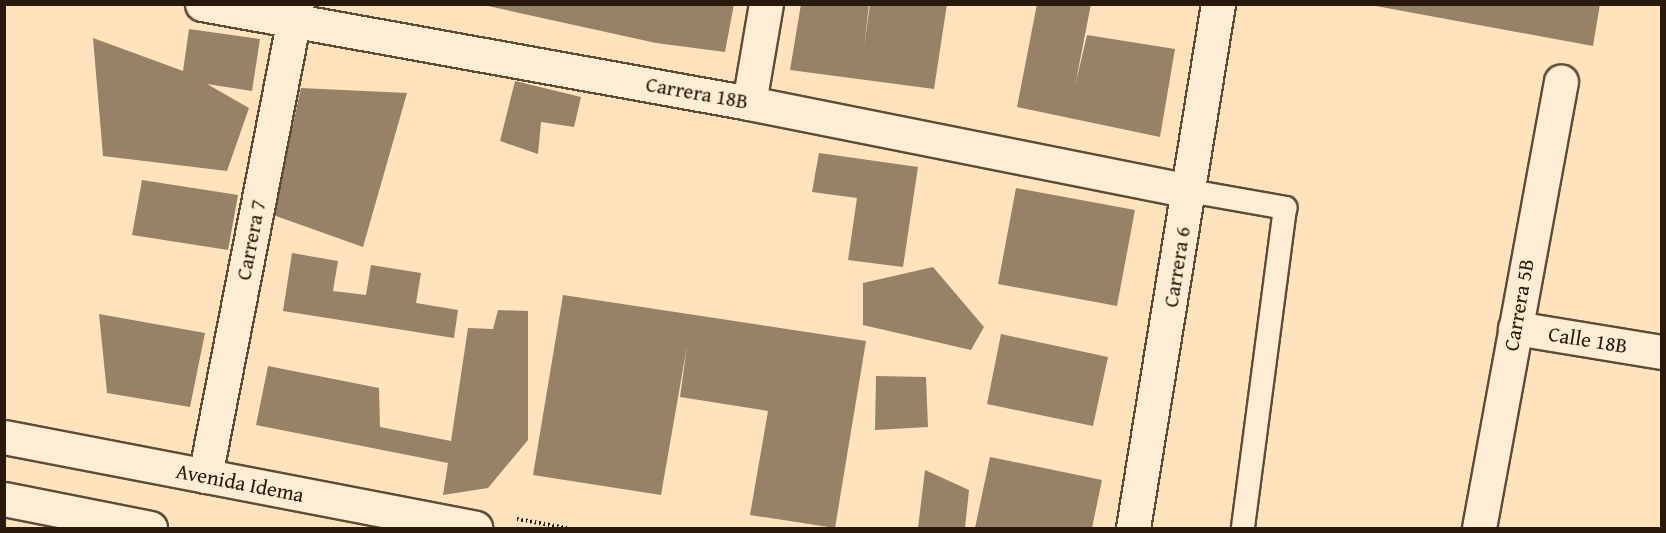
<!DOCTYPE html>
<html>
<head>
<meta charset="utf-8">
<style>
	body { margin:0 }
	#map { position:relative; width:1666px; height:533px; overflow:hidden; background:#fee3bd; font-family:"Gentium Book Plus",serif }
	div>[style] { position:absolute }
	.building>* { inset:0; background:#978268 }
	.path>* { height:4px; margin-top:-2px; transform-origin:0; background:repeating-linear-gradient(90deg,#28190c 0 1.5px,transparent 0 4.5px) }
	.roads { filter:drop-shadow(2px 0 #5e4c38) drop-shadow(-2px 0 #5e4c38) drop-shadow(0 2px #5e4c38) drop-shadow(0 -2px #5e4c38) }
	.lane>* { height:22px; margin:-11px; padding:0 11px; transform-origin:11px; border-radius:11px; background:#feedd4 }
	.street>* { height:33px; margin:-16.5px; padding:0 16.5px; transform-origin:16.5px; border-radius:16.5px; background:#feedd4 }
	.secondary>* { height:33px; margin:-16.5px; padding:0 16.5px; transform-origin:16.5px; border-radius:16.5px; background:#feedd4 }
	span { translate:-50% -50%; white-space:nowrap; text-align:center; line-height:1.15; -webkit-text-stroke:6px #feedd4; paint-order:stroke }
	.street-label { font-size:21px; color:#28190c }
	.frame { position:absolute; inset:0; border:6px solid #28190c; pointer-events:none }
</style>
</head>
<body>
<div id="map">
	<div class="building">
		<div style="clip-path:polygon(479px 4px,734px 4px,725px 52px,656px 43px)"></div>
		<div style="clip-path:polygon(801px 4px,869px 4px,864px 47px,870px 4px,947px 4px,934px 89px,790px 70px)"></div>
		<div style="clip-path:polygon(1037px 4px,1091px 4px,1075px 86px,1087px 35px,1175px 49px,1160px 137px,1017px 107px)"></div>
		<div style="clip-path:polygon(1365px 4px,1600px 4px,1593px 46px)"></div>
		<div style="clip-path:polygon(189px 29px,260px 39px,252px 91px,207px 84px,249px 108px,227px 171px,103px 156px,93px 38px,183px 71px)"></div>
		<div style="clip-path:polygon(515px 81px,581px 97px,574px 127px,541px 122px,538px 154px,500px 141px)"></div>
		<div style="clip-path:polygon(301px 88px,407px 93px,363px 247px,273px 215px)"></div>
		<div style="clip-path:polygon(819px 153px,918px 167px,903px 267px,848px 260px,857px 198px,812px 192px)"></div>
		<div style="clip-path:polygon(142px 180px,238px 195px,228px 250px,132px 235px)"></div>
		<div style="clip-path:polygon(1016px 188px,1135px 210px,1117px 306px,998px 284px)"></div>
		<div style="clip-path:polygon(292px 253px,338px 261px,333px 291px,366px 295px,371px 265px,421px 273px,416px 303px,458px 310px,454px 338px,283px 311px)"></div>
		<div style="clip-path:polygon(933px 267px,984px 327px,971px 350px,863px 325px,863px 283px)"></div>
		<div style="clip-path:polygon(563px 295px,866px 341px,835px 528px,750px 515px,768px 411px,680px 397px,687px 346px,661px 495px,533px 475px)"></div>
		<div style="clip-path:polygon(498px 310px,528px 311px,528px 440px,488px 488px,443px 495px,448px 463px,256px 425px,268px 366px,379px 388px,380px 427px,451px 441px,468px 328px,493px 329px)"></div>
		<div style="clip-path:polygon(99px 314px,205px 333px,190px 407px,107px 393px)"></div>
		<div style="clip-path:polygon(1001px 334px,1108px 357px,1093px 426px,987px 404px)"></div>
		<div style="clip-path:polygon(876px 376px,926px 377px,928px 427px,875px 430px)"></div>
		<div style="clip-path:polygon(990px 457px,1102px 480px,1092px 528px,975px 528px)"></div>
		<div style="clip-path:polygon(925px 470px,969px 490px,965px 528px,918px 528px)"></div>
	</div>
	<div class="path">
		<div style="left:517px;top:519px;width:51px;rotate:10.2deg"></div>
	</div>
	<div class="roads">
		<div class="lane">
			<div style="left:1190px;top:191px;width:97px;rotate:10.1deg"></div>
			<div style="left:1285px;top:208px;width:323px;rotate:97.5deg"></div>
		</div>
		<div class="street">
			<div style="left:202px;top:4px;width:556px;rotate:10.26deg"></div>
			<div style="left:749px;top:103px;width:450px;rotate:11.3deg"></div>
			<div style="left:749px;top:103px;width:100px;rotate:-80.3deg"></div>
			<div style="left:1515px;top:328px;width:149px;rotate:9.3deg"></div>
			<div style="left:205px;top:476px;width:481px;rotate:-79deg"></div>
			<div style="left:1133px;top:528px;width:531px;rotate:-80.79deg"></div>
			<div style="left:1479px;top:528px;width:454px;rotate:-79.6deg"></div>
		</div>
		<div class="secondary">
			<div style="left:4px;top:437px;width:480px;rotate:10.9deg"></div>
			<div style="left:4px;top:499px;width:149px;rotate:11.2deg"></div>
		</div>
	</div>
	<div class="street-label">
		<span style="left:697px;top:93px;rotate:10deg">Carrera 18B</span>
		<span style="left:251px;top:240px;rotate:-79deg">Carrera 7</span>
		<span style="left:1177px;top:267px;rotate:-81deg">Carrera 6</span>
		<span style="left:1519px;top:305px;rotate:-80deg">Carrera 5B</span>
		<span style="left:1588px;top:340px;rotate:9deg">Calle 18B</span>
		<span style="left:240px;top:483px;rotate:11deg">Avenida Idema</span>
	</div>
	<div class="frame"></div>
</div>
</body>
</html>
